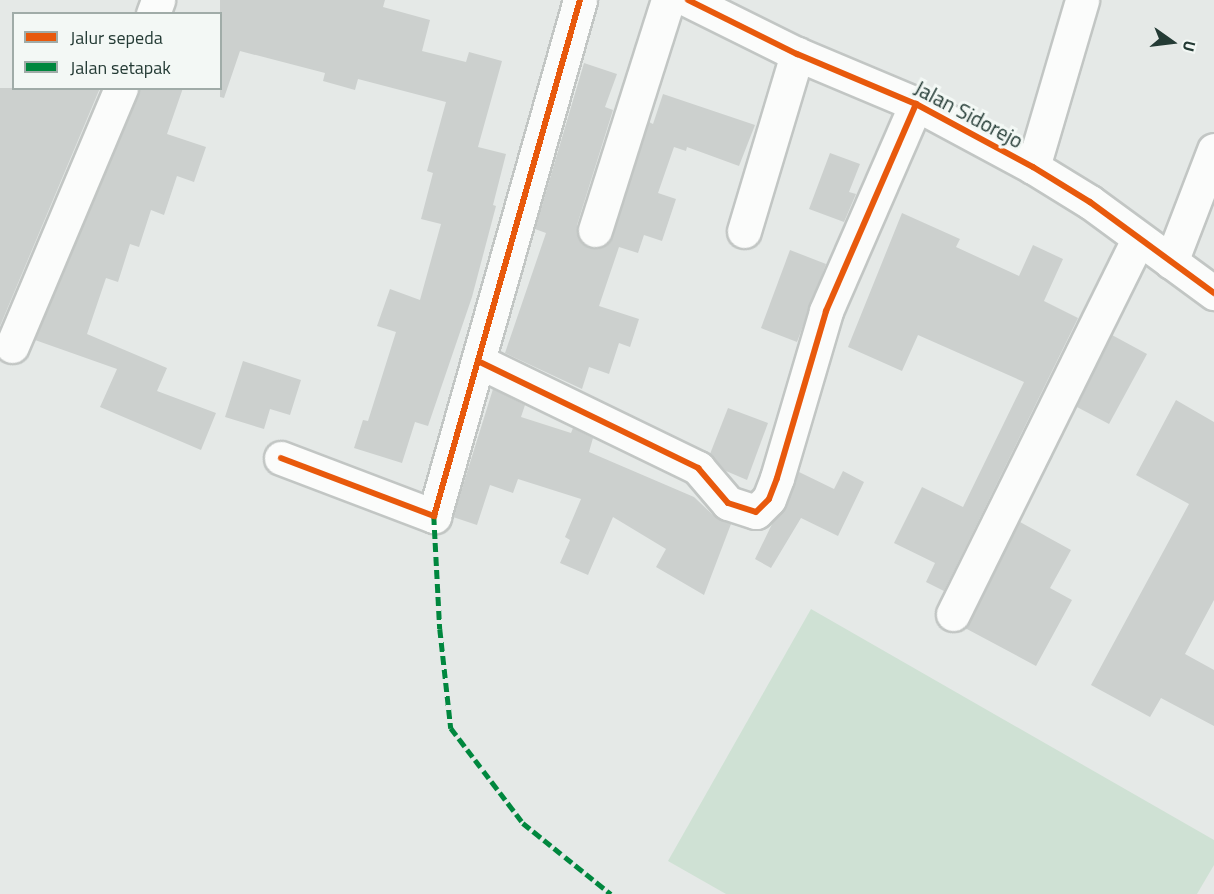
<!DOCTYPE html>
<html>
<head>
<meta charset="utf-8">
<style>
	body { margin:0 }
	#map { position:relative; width:1214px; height:894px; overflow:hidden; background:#e5e9e7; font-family:"Titillium Web",sans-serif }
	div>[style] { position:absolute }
	.green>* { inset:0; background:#cfe1d4 }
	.building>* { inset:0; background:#ccd0ce }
	.roads { filter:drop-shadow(2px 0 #c2c6c4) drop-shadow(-2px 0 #c2c6c4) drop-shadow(0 2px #c2c6c4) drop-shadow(0 -2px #c2c6c4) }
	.street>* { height:33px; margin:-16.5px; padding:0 16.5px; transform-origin:16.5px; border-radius:16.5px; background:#fbfcfb }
	.quiet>* { height:4.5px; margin-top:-2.25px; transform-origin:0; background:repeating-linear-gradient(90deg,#00873e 0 9px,transparent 0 13.5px) }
	.cycleway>* { height:6px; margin:-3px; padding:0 3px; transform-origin:3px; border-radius:3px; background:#e8590c }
	span { translate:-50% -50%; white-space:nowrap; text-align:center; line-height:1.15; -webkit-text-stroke:6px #f3f8f5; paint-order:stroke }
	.street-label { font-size:21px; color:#243b35 }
	.legend { position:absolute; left:12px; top:12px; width:210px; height:78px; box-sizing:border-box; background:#f3f8f5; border:2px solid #a0aca8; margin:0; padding:8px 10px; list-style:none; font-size:18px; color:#243b35 }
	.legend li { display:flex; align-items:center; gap:12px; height:30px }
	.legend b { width:30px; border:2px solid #a0aca8 }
	.north { position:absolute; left:1142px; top:12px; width:60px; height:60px; -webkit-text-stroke:4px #f3f8f5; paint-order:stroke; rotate:104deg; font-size:16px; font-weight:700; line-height:24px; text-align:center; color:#243b35 }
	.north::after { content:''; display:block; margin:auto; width:21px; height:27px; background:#243b35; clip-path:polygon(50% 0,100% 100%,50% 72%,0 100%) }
</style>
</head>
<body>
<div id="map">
	<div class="green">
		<div style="clip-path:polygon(811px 609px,1214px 840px,1214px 865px,1197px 894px,726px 894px,668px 861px)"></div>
	</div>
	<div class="building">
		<div style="clip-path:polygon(220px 0,385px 0,383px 7px,430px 20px,422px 51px,466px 62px,469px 52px,502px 61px,478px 147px,506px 154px,493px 205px,496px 206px,472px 297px,428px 426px,415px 422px,402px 463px,354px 448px,363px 420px,368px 421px,396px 332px,377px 326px,390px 289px,420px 300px,441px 224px,421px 219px,433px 173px,427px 171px,446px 102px,358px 79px,355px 90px,323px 81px,325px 73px,240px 51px,224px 98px,220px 97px)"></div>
		<div style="clip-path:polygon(584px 63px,617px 74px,605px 107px,613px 110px,577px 225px,581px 242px,589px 248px,600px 248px,613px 236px,649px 122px,653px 124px,663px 94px,755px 125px,739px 166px,687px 147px,686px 151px,674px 147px,658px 193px,676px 199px,662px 241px,644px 235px,638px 253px,619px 247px,599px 306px,639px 319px,630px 347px,619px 343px,609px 374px,589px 367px,582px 389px,505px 353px,546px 233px,535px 229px)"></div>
		<div style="clip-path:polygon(0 88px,100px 88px,0 326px)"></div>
		<div style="clip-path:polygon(139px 88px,183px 88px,167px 134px,206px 147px,194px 182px,177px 176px,164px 215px,151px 210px,139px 247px,130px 244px,118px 282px,106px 278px,87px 334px,167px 368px,157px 391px,216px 413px,201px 450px,100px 407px,117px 369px,35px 340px)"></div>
		<div style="clip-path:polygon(830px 153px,860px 164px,849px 192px,856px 194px,844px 222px,809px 209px)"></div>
		<div style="clip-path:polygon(902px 213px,960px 239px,956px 247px,1019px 276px,1033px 245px,1063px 259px,1044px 301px,1078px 318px,944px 591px,926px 582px,935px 563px,894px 543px,922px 487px,963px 507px,1024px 382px,918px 335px,902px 371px,848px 347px)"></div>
		<div style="clip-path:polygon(790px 250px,826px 264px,797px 342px,761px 328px)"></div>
		<div style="clip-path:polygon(1112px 335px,1147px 354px,1109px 424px,1077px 407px)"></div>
		<div style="clip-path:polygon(243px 361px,301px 380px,290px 415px,270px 409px,264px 429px,225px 417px)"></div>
		<div style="clip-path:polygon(493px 389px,525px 405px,521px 417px,571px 433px,573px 428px,593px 438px,589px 452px,694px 497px,714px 516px,731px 524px,704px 595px,656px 567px,666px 549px,613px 517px,588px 575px,560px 563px,570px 540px,565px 537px,581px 499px,518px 479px,513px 493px,490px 485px,477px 525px,453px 517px)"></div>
		<div style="clip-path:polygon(1176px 400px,1214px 422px,1214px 600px,1185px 654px,1214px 670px,1214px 726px,1161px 698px,1150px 717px,1091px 685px,1189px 504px,1136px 475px)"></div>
		<div style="clip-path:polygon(728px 408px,768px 423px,747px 480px,726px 471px,710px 454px)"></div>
		<div style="clip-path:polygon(843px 471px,864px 482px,838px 536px,801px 518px,771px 568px,755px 559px,774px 520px,786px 506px,799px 472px,834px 489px)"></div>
		<div style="clip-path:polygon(1020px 522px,1071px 550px,1050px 588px,1072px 600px,1036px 666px,965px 628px)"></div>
	</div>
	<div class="roads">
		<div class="street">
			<div style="left:688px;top:0;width:122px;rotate:26.4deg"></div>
			<div style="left:797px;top:54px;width:129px;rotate:22.8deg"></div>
			<div style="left:916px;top:104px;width:133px;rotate:28.3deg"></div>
			<div style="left:1033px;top:167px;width:67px;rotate:31.6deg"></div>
			<div style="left:1090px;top:202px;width:154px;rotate:36.3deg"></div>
			<div style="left:153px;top:14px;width:15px;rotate:-70deg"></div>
			<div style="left:1033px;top:167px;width:174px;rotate:-73.6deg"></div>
			<div style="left:595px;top:230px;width:241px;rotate:-72.4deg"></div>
			<div style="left:744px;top:231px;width:185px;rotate:-73.3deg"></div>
			<div style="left:1171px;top:262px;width:120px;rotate:-69deg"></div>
			<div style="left:12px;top:346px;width:280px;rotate:-67.1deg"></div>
			<div style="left:478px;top:361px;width:245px;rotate:25.9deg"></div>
			<div style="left:698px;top:468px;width:46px;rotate:49.4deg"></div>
			<div style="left:728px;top:503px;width:29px;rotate:18deg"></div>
			<div style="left:756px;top:512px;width:18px;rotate:-45deg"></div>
			<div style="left:769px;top:499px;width:22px;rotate:-69deg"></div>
			<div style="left:777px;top:478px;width:174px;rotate:-73.6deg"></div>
			<div style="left:826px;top:311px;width:226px;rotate:-66.5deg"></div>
			<div style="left:281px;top:458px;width:164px;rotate:20.8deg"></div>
			<div style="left:434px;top:516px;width:536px;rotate:-74.2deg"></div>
			<div style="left:953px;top:614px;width:417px;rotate:-63.7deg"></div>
		</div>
	</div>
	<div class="quiet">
		<div style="left:434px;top:516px;width:113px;rotate:87deg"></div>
		<div style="left:440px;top:629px;width:100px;rotate:83.7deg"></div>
		<div style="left:451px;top:728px;width:119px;rotate:52.8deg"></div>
		<div style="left:523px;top:823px;width:113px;rotate:38.9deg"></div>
	</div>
	<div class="cycleway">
		<div style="left:688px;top:0;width:122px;rotate:26.4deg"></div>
		<div style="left:797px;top:54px;width:129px;rotate:22.8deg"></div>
		<div style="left:916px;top:104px;width:133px;rotate:28.3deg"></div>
		<div style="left:1033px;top:167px;width:67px;rotate:31.6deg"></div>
		<div style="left:1090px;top:202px;width:154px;rotate:36.3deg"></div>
		<div style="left:478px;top:361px;width:245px;rotate:25.9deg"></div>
		<div style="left:698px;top:468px;width:46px;rotate:49.4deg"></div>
		<div style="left:728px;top:503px;width:29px;rotate:18deg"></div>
		<div style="left:756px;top:512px;width:18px;rotate:-45deg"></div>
		<div style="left:769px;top:499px;width:22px;rotate:-69deg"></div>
		<div style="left:777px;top:478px;width:174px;rotate:-73.6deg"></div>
		<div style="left:826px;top:311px;width:226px;rotate:-66.5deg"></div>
		<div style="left:281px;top:458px;width:164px;rotate:20.8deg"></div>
		<div style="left:434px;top:516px;width:536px;rotate:-74.2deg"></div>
	</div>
	<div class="street-label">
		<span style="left:969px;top:114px;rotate:28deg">Jalan Sidorejo</span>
	</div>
	<ul class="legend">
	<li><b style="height:8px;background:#e8590c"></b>Jalur sepeda</li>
	<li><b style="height:8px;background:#00873e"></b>Jalan setapak</li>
	</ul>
	<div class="north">U</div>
</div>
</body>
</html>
